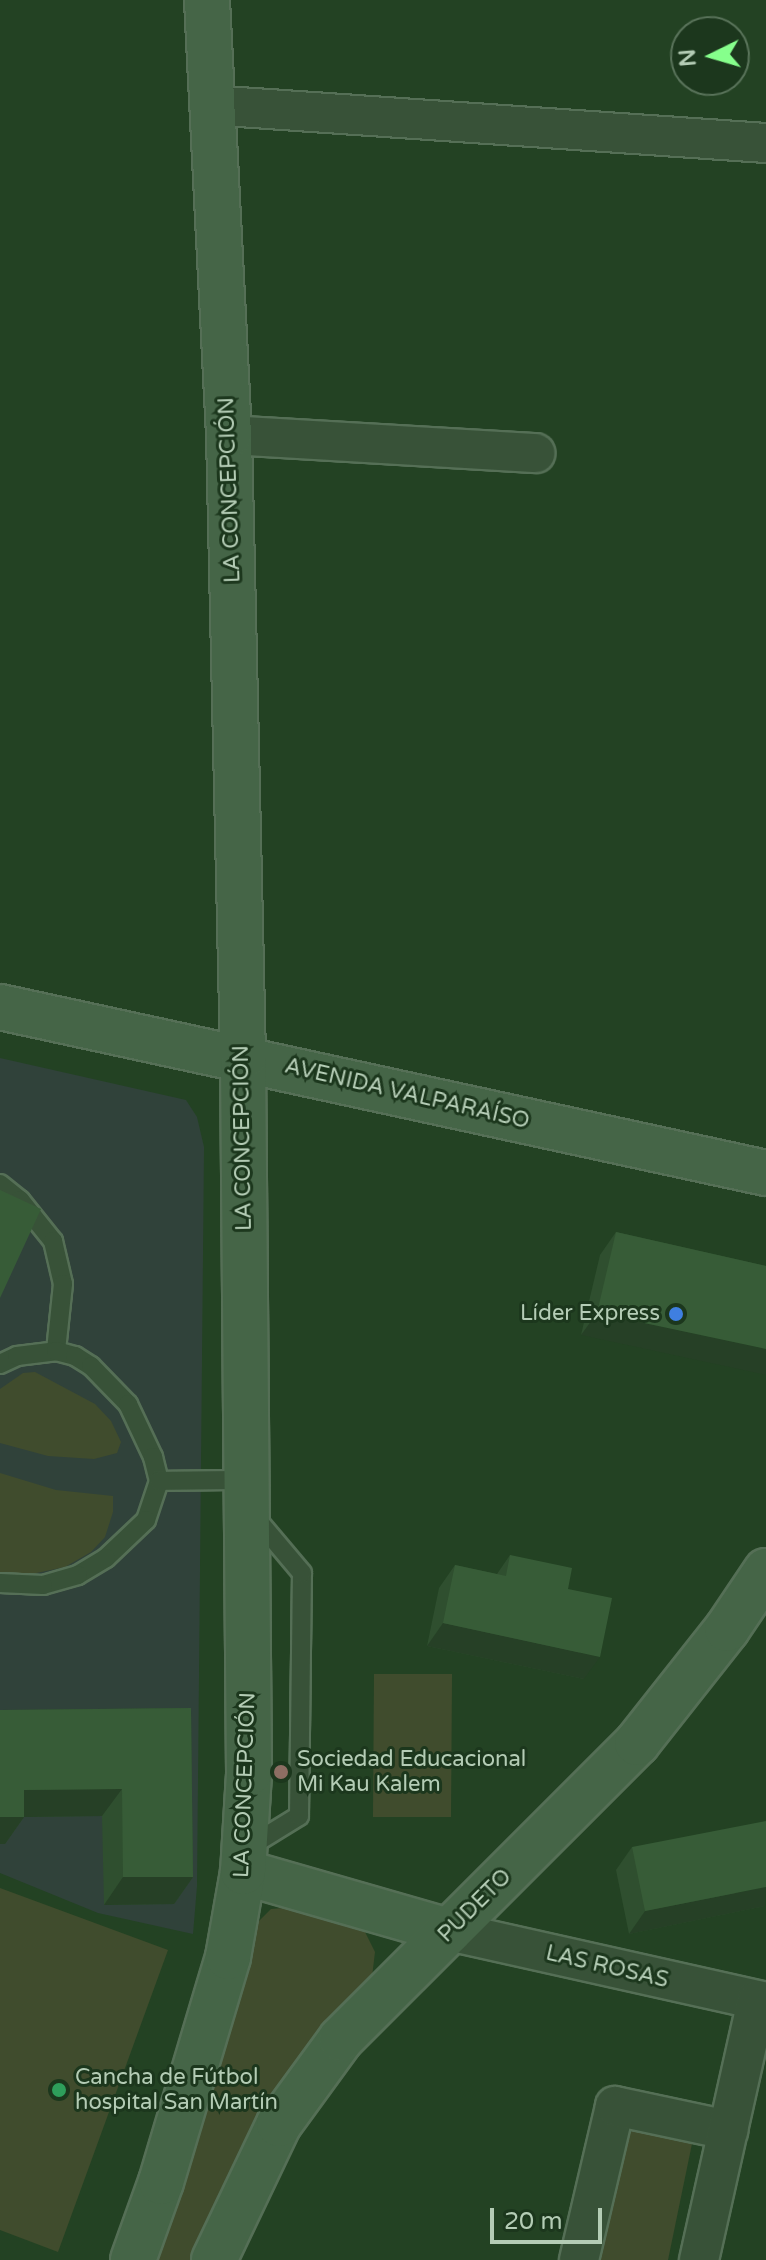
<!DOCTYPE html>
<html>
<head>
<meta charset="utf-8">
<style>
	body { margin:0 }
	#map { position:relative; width:766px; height:2260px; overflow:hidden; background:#234223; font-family:"Varela Round",sans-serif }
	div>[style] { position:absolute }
	.medical>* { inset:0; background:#30423a }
	.green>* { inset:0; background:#404c2d }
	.roads { filter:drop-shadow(2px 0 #556f56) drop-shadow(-2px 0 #556f56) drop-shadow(0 2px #556f56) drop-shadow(0 -2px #556f56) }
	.lane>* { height:18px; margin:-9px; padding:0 9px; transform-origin:9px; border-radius:9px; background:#385238 }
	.street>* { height:38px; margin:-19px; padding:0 19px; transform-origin:19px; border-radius:19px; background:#385238 }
	.secondary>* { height:44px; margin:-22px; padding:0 22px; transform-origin:22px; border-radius:22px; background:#456547 }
	.wall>* { inset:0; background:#2f4f2f }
	.shaded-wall>* { inset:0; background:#264026 }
	.building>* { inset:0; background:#375c37 }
	.dots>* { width:22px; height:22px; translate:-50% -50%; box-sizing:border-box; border:4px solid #1c371d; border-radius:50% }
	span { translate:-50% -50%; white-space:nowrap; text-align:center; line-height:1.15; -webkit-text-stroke:6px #1c371d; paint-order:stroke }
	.street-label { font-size:22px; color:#b4ccb5 }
	.poi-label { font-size:22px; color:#b4ccb5 }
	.right { translate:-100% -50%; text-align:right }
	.left { translate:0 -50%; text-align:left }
	.north { position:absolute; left:670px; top:16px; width:80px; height:80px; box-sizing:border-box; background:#1c371d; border:2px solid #59735a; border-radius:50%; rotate:265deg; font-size:22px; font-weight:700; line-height:32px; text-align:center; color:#b4ccb5 }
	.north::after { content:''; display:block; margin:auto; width:28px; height:36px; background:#86ff8c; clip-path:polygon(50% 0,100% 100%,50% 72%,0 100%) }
	.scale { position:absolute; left:490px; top:2208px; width:112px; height:36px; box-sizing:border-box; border:4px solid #b4ccb5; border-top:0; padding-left:10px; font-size:24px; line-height:28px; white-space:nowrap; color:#b4ccb5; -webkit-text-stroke:6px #1c371d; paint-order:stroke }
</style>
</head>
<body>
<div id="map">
	<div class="medical">
		<div style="clip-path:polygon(0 1058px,186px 1100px,197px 1117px,204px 1147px,197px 1886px,193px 1934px,98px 1913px,0 1873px)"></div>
	</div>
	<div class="green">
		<div style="clip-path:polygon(35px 1372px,95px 1404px,111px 1421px,121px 1442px,117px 1453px,94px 1459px,48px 1456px,0 1443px,0 1389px,23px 1373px)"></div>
		<div style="clip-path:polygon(0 1473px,56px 1490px,113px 1496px,113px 1512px,105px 1537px,91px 1552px,65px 1567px,22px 1576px,0 1572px)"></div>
		<div style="clip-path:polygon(374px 1674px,452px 1674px,451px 1817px,373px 1817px)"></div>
		<div style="clip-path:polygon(0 1888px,168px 1950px,58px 2252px,0 2230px)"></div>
		<div style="clip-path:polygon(283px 1908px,365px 1932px,375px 1952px,372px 1977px,197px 2260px,152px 2260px,255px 1925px,271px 1909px)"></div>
		<div style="clip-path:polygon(623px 2119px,694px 2134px,668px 2260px,592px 2260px)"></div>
	</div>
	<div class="roads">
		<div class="lane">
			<div style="left:0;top:1184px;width:26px;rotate:39deg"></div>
			<div style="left:20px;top:1200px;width:53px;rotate:51.2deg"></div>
			<div style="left:53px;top:1241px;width:44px;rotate:76.9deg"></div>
			<div style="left:63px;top:1284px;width:67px;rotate:96deg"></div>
			<div style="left:0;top:1364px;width:19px;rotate:-25deg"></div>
			<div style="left:17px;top:1356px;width:39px;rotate:-7deg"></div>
			<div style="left:56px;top:1351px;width:20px;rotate:15deg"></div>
			<div style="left:75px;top:1356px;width:19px;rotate:32deg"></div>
			<div style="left:91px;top:1366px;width:53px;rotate:45.8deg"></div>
			<div style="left:128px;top:1404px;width:59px;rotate:64.7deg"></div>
			<div style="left:153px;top:1457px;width:25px;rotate:76deg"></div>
			<div style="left:159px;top:1481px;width:41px;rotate:108.4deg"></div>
			<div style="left:146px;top:1520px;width:55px;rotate:136.5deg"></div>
			<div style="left:106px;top:1558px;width:33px;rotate:149deg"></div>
			<div style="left:78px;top:1575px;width:36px;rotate:164deg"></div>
			<div style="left:43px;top:1585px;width:43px;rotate:-177.3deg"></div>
			<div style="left:159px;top:1481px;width:88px;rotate:-0.7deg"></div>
			<div style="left:247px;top:1848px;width:61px;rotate:-31.6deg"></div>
			<div style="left:299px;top:1816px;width:243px;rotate:-89.3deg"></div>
			<div style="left:302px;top:1573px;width:75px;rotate:-130.1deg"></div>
		</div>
		<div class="street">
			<div style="left:210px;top:105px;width:557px;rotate:3.91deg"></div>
			<div style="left:229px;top:435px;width:307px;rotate:3.4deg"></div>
			<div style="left:449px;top:1931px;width:325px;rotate:12.6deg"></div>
			<div style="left:579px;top:2260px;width:158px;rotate:-76.8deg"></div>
			<div style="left:615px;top:2106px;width:116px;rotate:12deg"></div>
			<div style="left:699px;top:2260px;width:266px;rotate:-77.4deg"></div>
		</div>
		<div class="secondary">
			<div style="left:0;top:1007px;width:784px;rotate:12.23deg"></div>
			<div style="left:243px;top:1872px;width:214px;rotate:16deg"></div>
			<div style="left:133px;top:2260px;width:83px;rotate:-70.3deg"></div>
			<div style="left:161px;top:2182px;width:235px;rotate:-73.4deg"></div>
			<div style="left:228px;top:1957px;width:86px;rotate:-80deg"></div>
			<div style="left:243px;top:1872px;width:99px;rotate:-86.5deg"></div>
			<div style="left:249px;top:1773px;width:716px;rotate:-90.48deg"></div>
			<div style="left:243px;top:1057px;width:622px;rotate:-91.29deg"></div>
			<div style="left:229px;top:435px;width:436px;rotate:-92.9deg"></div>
			<div style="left:214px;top:2260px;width:151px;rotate:-64.5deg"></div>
			<div style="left:279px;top:2124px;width:105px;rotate:-53.9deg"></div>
			<div style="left:341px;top:2039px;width:419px;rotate:-45deg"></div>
			<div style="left:637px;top:1743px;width:145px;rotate:-51.7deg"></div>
			<div style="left:727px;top:1629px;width:70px;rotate:-56.1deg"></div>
		</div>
	</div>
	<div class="wall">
		<div style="clip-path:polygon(616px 1232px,766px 1266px,581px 1335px,600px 1255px)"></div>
		<div style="clip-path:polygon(510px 1555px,568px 1589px,584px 1679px,427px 1646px,439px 1588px,455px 1565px,497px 1574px)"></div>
		<div style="clip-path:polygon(191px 1708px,193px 1877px,174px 1904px,104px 1905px,102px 1816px,24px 1817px,5px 1844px,0 1710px)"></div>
		<div style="clip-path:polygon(632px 1847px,765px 1906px,629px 1934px,616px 1870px)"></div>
	</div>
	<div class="shaded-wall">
		<div style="clip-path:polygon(597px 1313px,766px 1349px,766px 1375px,581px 1335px)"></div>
		<div style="clip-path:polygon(443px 1623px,600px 1657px,584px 1679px,427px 1646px)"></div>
		<div style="clip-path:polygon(122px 1789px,102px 1816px,24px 1817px,5px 1844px,0 1844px,0 1817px,24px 1790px)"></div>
		<div style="clip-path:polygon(123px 1877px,193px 1877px,174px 1904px,104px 1905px)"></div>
		<div style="clip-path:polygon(766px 1887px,765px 1906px,629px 1934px,645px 1911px)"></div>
	</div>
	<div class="building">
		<div style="clip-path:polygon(0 1190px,41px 1209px,0 1298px)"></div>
		<div style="clip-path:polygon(616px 1232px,766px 1266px,766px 1349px,597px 1313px)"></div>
		<div style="clip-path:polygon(510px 1555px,572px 1568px,568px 1589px,612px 1598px,600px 1657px,443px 1623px,455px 1565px,506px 1576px)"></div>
		<div style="clip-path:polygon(191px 1708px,193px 1877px,123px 1877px,122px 1789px,24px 1790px,24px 1817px,0 1817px,0 1710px)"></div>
		<div style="clip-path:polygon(766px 1821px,766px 1887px,645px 1911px,632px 1847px)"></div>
	</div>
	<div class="dots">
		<div style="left:676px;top:1314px;background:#3f7fe0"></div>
		<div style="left:281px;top:1772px;background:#8d6e63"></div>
		<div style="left:59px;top:2090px;background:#2e9e5b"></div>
	</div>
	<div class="street-label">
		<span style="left:230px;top:490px;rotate:-92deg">LA CONCEPCIÓN</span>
		<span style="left:407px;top:1094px;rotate:13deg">AVENIDA VALPARAÍSO</span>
		<span style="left:243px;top:1138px;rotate:-91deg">LA CONCEPCIÓN</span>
		<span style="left:245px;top:1785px;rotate:-88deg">LA CONCEPCIÓN</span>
		<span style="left:475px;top:1906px;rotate:-45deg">PUDETO</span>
		<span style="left:607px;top:1967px;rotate:13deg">LAS ROSAS</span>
	</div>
	<div class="poi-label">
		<span class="right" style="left:660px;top:1314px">Líder Express</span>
		<span class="left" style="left:297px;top:1772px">Sociedad Educacional<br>Mi Kau Kalem</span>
		<span class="left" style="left:75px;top:2090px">Cancha de Fútbol<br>hospital San Martín</span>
	</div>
	<div class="north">N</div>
	<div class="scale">20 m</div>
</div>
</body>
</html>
